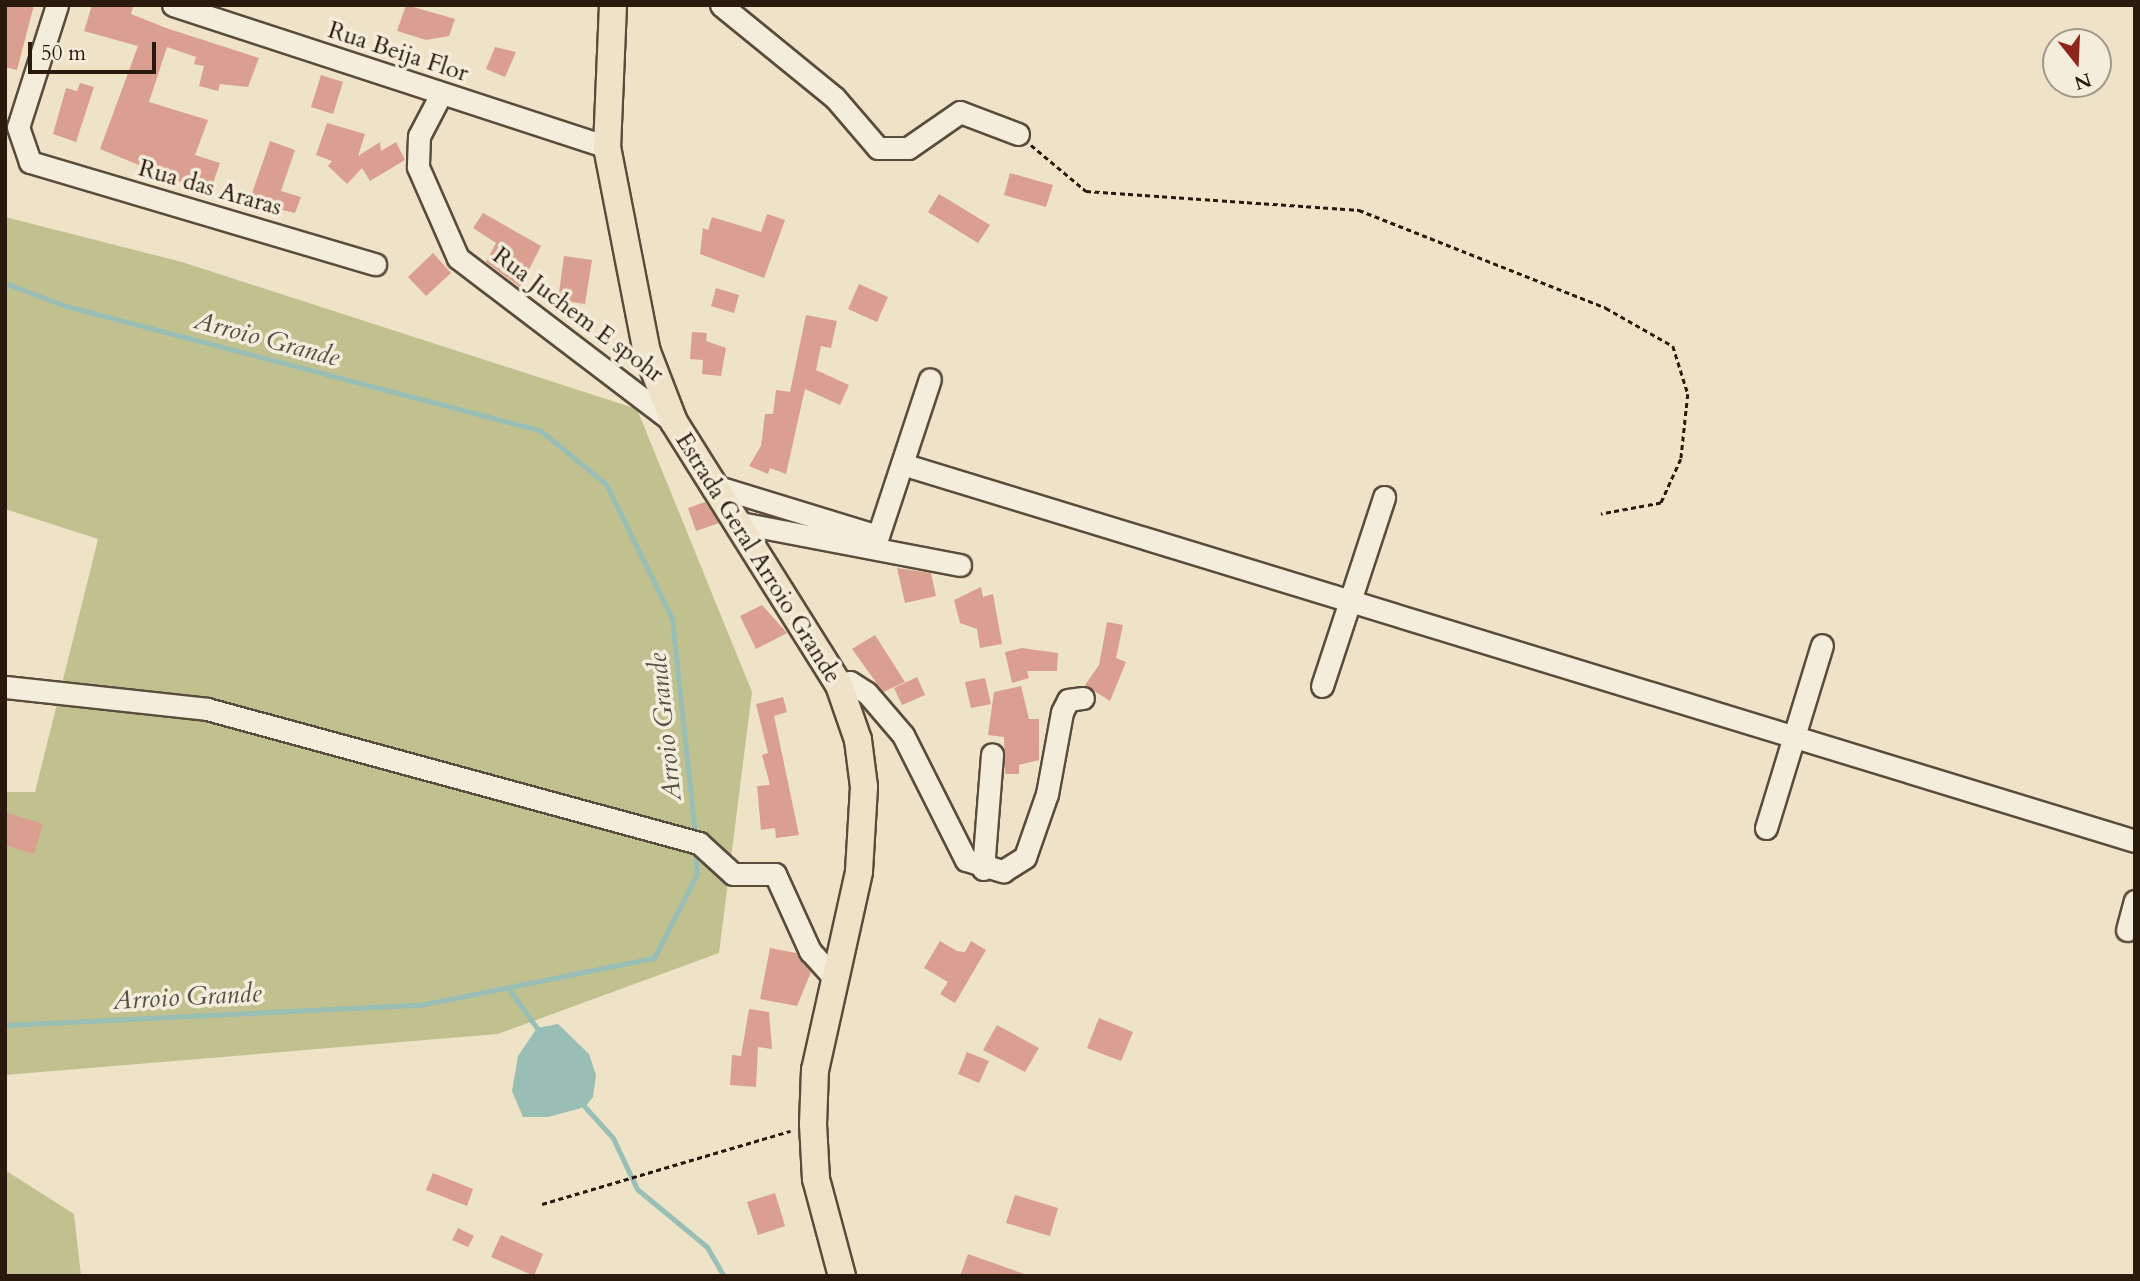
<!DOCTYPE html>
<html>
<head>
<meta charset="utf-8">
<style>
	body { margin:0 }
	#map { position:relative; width:2140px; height:1281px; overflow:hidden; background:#eee3c7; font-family:Cardo,serif }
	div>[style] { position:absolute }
	.green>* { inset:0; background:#c1c190 }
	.water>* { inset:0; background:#99beb6 }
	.stream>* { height:5px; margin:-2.5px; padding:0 2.5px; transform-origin:2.5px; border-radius:2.5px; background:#99beb6 }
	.building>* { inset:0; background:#da9f8f }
	.path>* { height:2.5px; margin-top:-1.25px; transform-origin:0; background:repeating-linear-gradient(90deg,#291a0d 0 5px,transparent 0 8.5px) }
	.roads { filter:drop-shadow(2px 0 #5a4c3c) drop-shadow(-2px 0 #5a4c3c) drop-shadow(0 2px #5a4c3c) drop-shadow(0 -2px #5a4c3c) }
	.minor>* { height:21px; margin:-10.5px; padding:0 10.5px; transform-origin:10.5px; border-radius:10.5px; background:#f4eddb }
	.major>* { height:26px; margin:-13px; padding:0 13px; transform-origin:13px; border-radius:13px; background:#eee3c7 }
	span { translate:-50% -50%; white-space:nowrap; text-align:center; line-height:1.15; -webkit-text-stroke:7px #f4eddb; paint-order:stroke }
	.street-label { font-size:24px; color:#291a0d }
	.water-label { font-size:26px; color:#505348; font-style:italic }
	.frame { position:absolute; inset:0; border:7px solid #291a0d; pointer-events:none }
	.north { position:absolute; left:2042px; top:28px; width:70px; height:70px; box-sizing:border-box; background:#f4eddb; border:2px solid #a39989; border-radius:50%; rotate:162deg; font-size:19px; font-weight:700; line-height:28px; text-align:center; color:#291a0d }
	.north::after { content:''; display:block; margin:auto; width:24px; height:32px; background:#8f2418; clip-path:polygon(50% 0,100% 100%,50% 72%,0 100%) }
	.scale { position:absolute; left:28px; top:42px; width:128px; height:32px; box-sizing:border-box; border:4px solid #291a0d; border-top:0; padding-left:9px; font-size:21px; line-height:24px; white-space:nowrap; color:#291a0d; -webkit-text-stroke:5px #f4eddb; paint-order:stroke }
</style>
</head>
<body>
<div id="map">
	<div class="green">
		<div style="clip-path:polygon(5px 217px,182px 262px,637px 409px,752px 692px,719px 953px,498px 1034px,5px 1075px,5px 792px,35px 792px,98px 539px,5px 509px)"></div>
		<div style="clip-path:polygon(5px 1170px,74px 1214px,81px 1276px,5px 1276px)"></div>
	</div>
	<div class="water">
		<div style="clip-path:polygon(558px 1024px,589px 1054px,596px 1075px,593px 1097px,585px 1107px,548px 1117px,523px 1117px,512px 1091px,518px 1056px,537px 1028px)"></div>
	</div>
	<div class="stream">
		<div style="left:5px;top:283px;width:65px;rotate:20.7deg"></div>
		<div style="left:66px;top:306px;width:491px;rotate:14.7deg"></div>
		<div style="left:541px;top:431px;width:84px;rotate:39.2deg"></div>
		<div style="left:606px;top:484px;width:150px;rotate:63.9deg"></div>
		<div style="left:672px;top:619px;width:217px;rotate:83.9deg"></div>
		<div style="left:510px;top:991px;width:46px;rotate:53.9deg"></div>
		<div style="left:5px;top:1025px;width:415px;rotate:-2.8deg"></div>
		<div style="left:420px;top:1005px;width:239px;rotate:-11.4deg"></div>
		<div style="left:654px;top:958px;width:94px;rotate:-62.9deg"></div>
		<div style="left:697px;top:874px;width:26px;rotate:-94deg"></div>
		<div style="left:585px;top:1107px;width:42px;rotate:47.9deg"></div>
		<div style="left:613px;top:1138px;width:56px;rotate:64.8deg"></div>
		<div style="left:637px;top:1189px;width:91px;rotate:39.6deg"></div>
		<div style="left:707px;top:1247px;width:34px;rotate:60deg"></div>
	</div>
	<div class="building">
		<div style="clip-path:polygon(5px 5px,34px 5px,17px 70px,5px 67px)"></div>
		<div style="clip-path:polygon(92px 5px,133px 7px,131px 14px,166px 28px,259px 58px,248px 87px,220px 84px,218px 91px,199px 86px,204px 66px,194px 64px,196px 57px,167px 47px,149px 102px,208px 120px,195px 155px,220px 163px,209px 194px,100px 149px,138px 46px,84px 31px)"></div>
		<div style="clip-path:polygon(406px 5px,455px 19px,449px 36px,426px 40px,397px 31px)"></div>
		<div style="clip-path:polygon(495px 47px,516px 52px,505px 77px,486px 69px)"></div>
		<div style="clip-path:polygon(321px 75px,343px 82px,333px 114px,311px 107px)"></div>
		<div style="clip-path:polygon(80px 83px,94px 87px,76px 142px,53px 134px,66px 88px,77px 91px)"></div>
		<div style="clip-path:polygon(327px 123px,365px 134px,358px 156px,380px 142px,381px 151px,396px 142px,405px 160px,370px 181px,362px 168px,347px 184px,328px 166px,332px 161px,316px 155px)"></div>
		<div style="clip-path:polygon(270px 141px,295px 150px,281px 191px,301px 197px,295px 213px,249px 202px)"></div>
		<div style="clip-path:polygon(1010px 173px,1053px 185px,1046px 207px,1004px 195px)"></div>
		<div style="clip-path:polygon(939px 194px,990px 225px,978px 243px,928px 212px)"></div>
		<div style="clip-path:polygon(483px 213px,541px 246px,520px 287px,486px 262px,496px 243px,473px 228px)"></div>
		<div style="clip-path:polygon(767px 214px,785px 220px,764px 278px,700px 254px,703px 228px,708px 230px,712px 217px,761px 232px)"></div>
		<div style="clip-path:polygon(433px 253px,451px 273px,426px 296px,408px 277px)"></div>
		<div style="clip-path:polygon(564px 256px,592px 260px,585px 304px,558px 300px)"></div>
		<div style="clip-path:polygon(859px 284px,888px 297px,877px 322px,848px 309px)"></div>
		<div style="clip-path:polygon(716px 288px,739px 295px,734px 313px,711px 306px)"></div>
		<div style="clip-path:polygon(806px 315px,837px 321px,831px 348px,821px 346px,816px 370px,849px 385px,840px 405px,805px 389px,786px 474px,770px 468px,768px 474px,749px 466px,761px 446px,765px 414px,773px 414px,776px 390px,790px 392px)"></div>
		<div style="clip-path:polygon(692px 332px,707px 333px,706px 341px,726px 348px,721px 376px,702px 374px,703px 360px,690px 359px)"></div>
		<div style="clip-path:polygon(705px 502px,719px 523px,696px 531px,688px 508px)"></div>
		<div style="clip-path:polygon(897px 568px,931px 573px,936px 596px,905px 603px)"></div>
		<div style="clip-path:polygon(981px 587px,983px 597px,993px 594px,1002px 644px,980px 648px,977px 629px,960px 623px,954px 600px)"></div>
		<div style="clip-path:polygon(762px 605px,787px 633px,756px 649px,740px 616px)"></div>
		<div style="clip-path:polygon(1107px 622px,1123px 625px,1116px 658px,1126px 662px,1110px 701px,1085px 685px,1099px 665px)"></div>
		<div style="clip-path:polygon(875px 635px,905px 682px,883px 692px,852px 649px)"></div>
		<div style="clip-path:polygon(1022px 648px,1058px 653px,1057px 671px,1027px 671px,1029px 678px,1012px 683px,1005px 652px)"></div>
		<div style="clip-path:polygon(917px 677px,925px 695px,902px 705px,894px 688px)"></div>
		<div style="clip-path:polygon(985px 678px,991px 704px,971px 708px,965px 682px)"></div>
		<div style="clip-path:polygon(1021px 686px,1029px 719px,1039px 719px,1039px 760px,1019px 765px,1019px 774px,1005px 774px,1004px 737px,988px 735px,994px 692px)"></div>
		<div style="clip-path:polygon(783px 697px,787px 712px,774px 716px,799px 835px,776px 838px,775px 828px,761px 830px,757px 786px,770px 785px,762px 755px,768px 753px,756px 704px)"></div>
		<div style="clip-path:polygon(5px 812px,43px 824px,34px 854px,5px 845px)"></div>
		<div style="clip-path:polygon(940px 941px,957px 951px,965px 952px,971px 941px,986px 950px,955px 1003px,940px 994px,948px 982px,924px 968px)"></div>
		<div style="clip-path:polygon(770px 948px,796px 953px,811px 972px,797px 1006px,760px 999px)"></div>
		<div style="clip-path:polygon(749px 1009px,769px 1012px,772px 1049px,758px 1047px,756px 1087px,730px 1085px,732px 1055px,741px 1056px)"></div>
		<div style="clip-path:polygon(1099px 1018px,1133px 1032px,1121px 1061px,1087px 1048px)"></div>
		<div style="clip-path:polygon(997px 1025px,1039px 1048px,1025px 1072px,983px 1050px)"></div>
		<div style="clip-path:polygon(967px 1052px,989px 1061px,979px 1083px,958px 1074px)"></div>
		<div style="clip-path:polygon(433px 1173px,473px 1189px,467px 1206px,426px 1190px)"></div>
		<div style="clip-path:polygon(775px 1193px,785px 1226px,758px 1235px,747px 1202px)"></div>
		<div style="clip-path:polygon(1015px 1195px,1058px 1208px,1050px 1236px,1006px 1223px)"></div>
		<div style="clip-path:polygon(458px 1228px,474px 1236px,468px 1247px,452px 1240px)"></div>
		<div style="clip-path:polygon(501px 1235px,543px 1254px,534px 1276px,491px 1257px)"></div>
		<div style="clip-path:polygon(968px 1254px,1024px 1274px,1024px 1276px,960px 1276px)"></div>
	</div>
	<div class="path">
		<div style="left:1031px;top:145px;width:72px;rotate:39.9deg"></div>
		<div style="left:1086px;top:191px;width:274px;rotate:4deg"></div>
		<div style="left:1359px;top:210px;width:266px;rotate:21.6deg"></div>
		<div style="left:1606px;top:308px;width:77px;rotate:29.6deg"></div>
		<div style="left:1673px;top:346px;width:50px;rotate:72.6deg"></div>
		<div style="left:1688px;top:394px;width:65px;rotate:96.1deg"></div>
		<div style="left:1681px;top:459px;width:48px;rotate:114.4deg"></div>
		<div style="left:1661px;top:503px;width:61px;rotate:169.6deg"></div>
		<div style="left:542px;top:1204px;width:259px;rotate:-16.4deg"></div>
	</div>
	<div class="roads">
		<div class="minor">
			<div style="left:57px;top:5px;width:128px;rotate:107.7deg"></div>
			<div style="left:18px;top:127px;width:37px;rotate:71deg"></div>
			<div style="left:30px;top:162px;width:360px;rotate:16.5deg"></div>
			<div style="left:173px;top:5px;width:457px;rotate:18.1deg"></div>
			<div style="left:721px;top:5px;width:147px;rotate:39.2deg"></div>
			<div style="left:835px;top:98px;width:66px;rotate:49.3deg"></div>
			<div style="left:878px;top:148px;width:30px"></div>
			<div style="left:908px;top:148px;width:63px;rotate:-34.7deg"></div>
			<div style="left:960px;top:112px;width:62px;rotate:20.8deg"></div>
			<div style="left:441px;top:94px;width:47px;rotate:117.6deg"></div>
			<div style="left:419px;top:136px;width:31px;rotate:92deg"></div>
			<div style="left:418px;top:167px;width:99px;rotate:66.3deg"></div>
			<div style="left:458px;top:258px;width:270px;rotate:37.3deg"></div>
			<div style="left:902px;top:464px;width:1289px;rotate:17deg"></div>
			<div style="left:715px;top:486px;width:170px;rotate:17.1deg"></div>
			<div style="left:878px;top:536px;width:165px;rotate:-71.7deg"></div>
			<div style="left:740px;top:523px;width:224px;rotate:10.8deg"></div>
			<div style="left:839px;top:685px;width:11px;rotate:-15deg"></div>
			<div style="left:850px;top:682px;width:20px;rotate:33deg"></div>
			<div style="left:867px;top:693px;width:55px;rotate:49.4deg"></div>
			<div style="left:903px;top:735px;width:140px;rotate:63.3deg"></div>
			<div style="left:966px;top:860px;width:39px;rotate:17deg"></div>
			<div style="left:1003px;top:871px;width:26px;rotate:-32deg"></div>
			<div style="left:1025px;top:857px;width:67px;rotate:-70.8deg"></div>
			<div style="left:1047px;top:794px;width:83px;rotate:-79.6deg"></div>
			<div style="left:1062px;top:712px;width:13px;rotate:-63deg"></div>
			<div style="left:1068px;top:700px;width:15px;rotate:-8deg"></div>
			<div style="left:1322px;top:686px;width:199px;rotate:-71.8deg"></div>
			<div style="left:5px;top:687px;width:203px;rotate:6.2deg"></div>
			<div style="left:207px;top:709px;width:510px;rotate:15.24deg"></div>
			<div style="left:699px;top:843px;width:46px;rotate:42.4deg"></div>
			<div style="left:733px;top:874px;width:42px"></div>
			<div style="left:775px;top:874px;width:85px;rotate:65.6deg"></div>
			<div style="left:810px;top:951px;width:36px;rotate:48deg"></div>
			<div style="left:1766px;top:828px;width:191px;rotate:-73deg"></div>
			<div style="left:983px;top:869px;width:115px;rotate:-85.5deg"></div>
			<div style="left:2127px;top:930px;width:30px;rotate:-75deg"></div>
		</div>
		<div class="major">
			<div style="left:613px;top:5px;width:142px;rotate:92.4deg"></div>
			<div style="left:607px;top:147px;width:209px;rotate:79deg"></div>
			<div style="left:647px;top:352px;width:75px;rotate:68.9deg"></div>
			<div style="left:674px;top:422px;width:310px;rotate:57.9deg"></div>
			<div style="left:839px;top:685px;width:58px;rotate:70.9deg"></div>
			<div style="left:858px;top:740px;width:47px;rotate:82.7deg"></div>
			<div style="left:864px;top:787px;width:85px;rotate:93.4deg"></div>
			<div style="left:859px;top:872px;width:203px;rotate:102.5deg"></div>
			<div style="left:815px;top:1070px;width:54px;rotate:92.1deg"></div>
			<div style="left:813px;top:1124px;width:55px;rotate:86.9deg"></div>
			<div style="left:816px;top:1179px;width:100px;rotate:75deg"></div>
		</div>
	</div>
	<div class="street-label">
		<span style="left:398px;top:52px;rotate:18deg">Rua Beija Flor</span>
		<span style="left:210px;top:188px;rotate:16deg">Rua das Araras</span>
		<span style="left:578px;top:315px;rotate:37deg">Rua Juchem E spohr</span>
		<span style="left:758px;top:558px;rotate:58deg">Estrada Geral Arroio Grande</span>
	</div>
	<div class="water-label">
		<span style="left:267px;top:339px;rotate:15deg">Arroio Grande</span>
		<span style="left:665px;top:727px;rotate:-96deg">Arroio Grande</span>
		<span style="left:187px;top:997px;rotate:-3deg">Arroio Grande</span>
	</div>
	<div class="frame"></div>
	<div class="north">N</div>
	<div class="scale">50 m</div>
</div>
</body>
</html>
